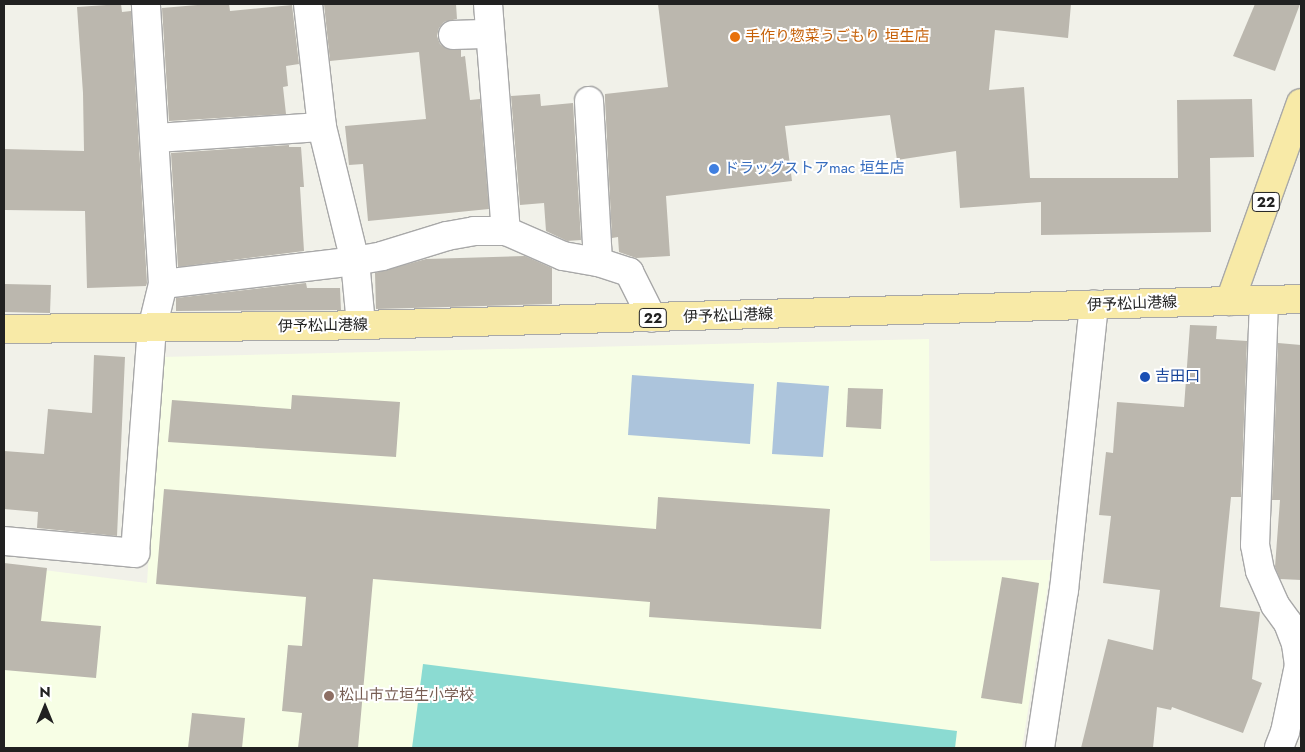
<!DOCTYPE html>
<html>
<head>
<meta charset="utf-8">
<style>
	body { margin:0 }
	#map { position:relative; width:1305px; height:752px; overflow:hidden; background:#f1f1e9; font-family:Jost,"Noto Sans JP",sans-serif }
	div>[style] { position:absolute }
	.education>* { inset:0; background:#f7fee5 }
	.pitch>* { inset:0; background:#8bdbd2 }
	.water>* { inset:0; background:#acc4dc }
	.building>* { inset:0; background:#bbb7ae }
	.roads { filter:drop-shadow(1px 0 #a8a8a8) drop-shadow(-1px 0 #a8a8a8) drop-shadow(0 1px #a8a8a8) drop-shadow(0 -1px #a8a8a8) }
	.minor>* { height:28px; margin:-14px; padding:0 14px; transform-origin:14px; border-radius:14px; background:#fff }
	.primary>* { height:28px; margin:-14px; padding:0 14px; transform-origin:14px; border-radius:14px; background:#f8eaa7 }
	.dots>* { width:14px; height:14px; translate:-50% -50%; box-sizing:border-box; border:2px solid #fff; border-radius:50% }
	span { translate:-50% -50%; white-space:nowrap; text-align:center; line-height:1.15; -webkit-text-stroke:4px #fff; paint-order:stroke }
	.shield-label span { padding:1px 4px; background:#fff; border:1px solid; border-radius:4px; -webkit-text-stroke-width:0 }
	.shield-label { font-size:14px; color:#212121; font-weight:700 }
	.food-label { font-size:15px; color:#c56008 }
	.left { translate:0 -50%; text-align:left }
	.shop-label { font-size:15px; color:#366cbe }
	.street-label { font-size:15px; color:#212121 }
	.transit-label { font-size:15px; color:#164399 }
	.education-label { font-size:15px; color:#785e54 }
	.frame { position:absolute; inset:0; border:5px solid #212121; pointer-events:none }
	.north { position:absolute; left:20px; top:682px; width:50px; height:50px; -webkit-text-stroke:4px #fff; paint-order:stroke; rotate:0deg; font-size:14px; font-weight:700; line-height:20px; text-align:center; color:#212121 }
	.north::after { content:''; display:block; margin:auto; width:18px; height:22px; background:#212121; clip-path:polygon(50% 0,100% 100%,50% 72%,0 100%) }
</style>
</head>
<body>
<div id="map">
	<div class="education">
		<div style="clip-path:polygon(929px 339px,930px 561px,1052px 560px,1022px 748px,4px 748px,4px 565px,147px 583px,162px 357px)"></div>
	</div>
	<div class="pitch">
		<div style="clip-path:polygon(423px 664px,957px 731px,955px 748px,412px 748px)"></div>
	</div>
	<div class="water">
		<div style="clip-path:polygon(632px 375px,754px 384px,750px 444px,628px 435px)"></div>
		<div style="clip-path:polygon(777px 382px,829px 386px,823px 457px,772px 454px)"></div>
	</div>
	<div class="building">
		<div style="clip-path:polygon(121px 4px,122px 12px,131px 11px,147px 283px,146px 286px,87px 288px,85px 211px,4px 210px,4px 149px,84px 151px,83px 93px,77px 7px)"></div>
		<div style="clip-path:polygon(209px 4px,229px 4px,230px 11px,292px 5px,299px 64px,286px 66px,288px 86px,283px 87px,286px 114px,169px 121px,162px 8px)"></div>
		<div style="clip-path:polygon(324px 4px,456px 4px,457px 19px,444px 22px,439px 28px,437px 36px,440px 44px,445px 48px,461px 50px,461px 57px,465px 56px,470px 100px,480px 99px,489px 209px,368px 221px,363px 164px,349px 165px,345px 126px,426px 119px,419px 52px,330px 61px)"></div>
		<div style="clip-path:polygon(658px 4px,1071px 4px,1068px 38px,995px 30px,989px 90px,1024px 87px,1030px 178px,1178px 178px,1177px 100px,1252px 99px,1254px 157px,1210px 158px,1211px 232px,1041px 235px,1041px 202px,960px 208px,956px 151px,897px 160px,890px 115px,785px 126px,792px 181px,666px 196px,670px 256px,636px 258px,619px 252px,618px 237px,612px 238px,605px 100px,605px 94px,668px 87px)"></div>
		<div style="clip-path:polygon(1255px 4px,1300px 4px,1275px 71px,1233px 56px)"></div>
		<div style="clip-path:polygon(540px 94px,541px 106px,573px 103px,581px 240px,567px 241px,546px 231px,544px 203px,520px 205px,511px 96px)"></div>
		<div style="clip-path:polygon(289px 145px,289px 147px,301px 147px,304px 187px,300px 187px,304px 251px,178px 267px,171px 153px)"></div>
		<div style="clip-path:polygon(525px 256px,552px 268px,552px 304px,376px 309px,375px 273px,426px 259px)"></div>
		<div style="clip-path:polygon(306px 283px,307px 288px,340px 288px,341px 310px,176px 311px,176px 298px)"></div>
		<div style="clip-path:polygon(4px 284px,51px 285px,50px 313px,4px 312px)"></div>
		<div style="clip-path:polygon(1190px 325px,1217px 326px,1216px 339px,1247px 341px,1241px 497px,1231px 497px,1220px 607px,1260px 612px,1252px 679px,1262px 683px,1243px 733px,1172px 707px,1171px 710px,1157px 707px,1153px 748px,1081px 748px,1108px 639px,1153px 650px,1160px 590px,1103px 583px,1111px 516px,1099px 515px,1106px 452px,1113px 453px,1117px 402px,1184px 407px)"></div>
		<div style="clip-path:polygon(1278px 343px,1301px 345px,1301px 580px,1280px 579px,1275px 567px,1280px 500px,1272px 500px)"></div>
		<div style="clip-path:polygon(94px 355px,125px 357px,117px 536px,37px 528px,38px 512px,4px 509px,4px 451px,44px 454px,48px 409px,92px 413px)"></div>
		<div style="clip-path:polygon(848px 388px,883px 389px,881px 429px,846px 427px)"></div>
		<div style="clip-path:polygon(292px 395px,400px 402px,396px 457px,168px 442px,172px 400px,291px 409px)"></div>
		<div style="clip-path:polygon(164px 489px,656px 529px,658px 497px,830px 509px,821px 629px,649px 617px,650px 602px,373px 579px,358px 748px,298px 748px,302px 713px,282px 711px,288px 645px,302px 646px,306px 597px,156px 584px)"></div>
		<div style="clip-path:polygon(4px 563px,47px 568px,41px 621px,101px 626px,96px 678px,4px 670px)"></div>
		<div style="clip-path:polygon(1002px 577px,1039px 583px,1022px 704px,981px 698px)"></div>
		<div style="clip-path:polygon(192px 713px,245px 718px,242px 748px,188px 748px)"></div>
	</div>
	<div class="roads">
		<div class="minor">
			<div style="left:308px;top:4px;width:124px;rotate:83.5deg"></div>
			<div style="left:322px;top:127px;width:138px;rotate:76.2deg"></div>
			<div style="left:355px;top:261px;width:64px;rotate:84.6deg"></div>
			<div style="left:488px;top:4px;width:228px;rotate:85.5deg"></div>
			<div style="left:506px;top:231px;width:62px;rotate:23.7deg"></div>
			<div style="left:563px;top:256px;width:36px;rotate:10deg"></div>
			<div style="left:598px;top:262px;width:33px;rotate:18deg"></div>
			<div style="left:629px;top:272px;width:51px;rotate:63.4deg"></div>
			<div style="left:453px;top:35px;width:37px;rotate:-2deg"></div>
			<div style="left:589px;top:101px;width:161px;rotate:86.8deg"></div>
			<div style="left:155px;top:138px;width:167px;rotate:-3.8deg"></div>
			<div style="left:163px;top:284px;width:193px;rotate:-6.8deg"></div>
			<div style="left:355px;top:261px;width:27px;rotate:-10deg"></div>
			<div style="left:382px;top:256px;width:68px;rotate:-17.1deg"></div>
			<div style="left:447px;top:236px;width:27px;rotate:-10deg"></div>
			<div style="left:474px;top:231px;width:32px"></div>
			<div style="left:1264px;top:300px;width:245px;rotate:92.1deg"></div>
			<div style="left:1255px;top:545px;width:26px;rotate:79deg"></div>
			<div style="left:1260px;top:571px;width:37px;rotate:66deg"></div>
			<div style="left:1275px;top:605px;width:22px;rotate:54deg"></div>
			<div style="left:1288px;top:623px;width:22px;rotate:69deg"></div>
			<div style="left:1296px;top:644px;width:21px;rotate:82deg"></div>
			<div style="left:1299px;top:665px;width:68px;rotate:101.8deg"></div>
			<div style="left:1285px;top:732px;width:17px;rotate:111deg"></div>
			<div style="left:4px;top:541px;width:132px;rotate:5.2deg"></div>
			<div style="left:135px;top:553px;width:225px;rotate:-85.7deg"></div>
			<div style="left:152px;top:329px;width:46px;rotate:-76.3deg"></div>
			<div style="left:163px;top:284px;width:281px;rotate:-93.5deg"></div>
			<div style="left:1040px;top:748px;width:160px;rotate:-81.4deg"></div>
			<div style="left:1064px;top:590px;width:287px;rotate:-84deg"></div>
		</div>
		<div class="primary">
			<div style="left:1230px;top:301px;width:210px;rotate:-70.3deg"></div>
			<div style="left:4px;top:329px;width:357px;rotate:-0.6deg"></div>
			<div style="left:361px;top:325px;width:940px;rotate:-1.58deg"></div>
		</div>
	</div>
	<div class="dots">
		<div style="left:735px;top:37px;background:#e8710a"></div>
		<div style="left:714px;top:169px;background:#3f7fe0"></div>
		<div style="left:1145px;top:377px;background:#1a4fb4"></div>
		<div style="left:329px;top:696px;background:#8d6e63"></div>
	</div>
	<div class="shield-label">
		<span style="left:1266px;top:202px">22</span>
		<span style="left:653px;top:318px">22</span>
	</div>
	<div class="food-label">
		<span class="left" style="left:745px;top:37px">手作り惣菜うごもり 垣生店</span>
	</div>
	<div class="shop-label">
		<span class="left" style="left:724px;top:169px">ドラッグストアmac 垣生店</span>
	</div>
	<div class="street-label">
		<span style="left:1132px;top:304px;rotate:-2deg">伊予松山港線</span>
		<span style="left:728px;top:316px;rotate:-2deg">伊予松山港線</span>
		<span style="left:323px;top:326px;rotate:-1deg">伊予松山港線</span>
	</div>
	<div class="transit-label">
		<span class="left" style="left:1155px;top:377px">吉田口</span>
	</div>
	<div class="education-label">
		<span class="left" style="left:339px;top:696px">松山市立垣生小学校</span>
	</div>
	<div class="frame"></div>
	<div class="north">N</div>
</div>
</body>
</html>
